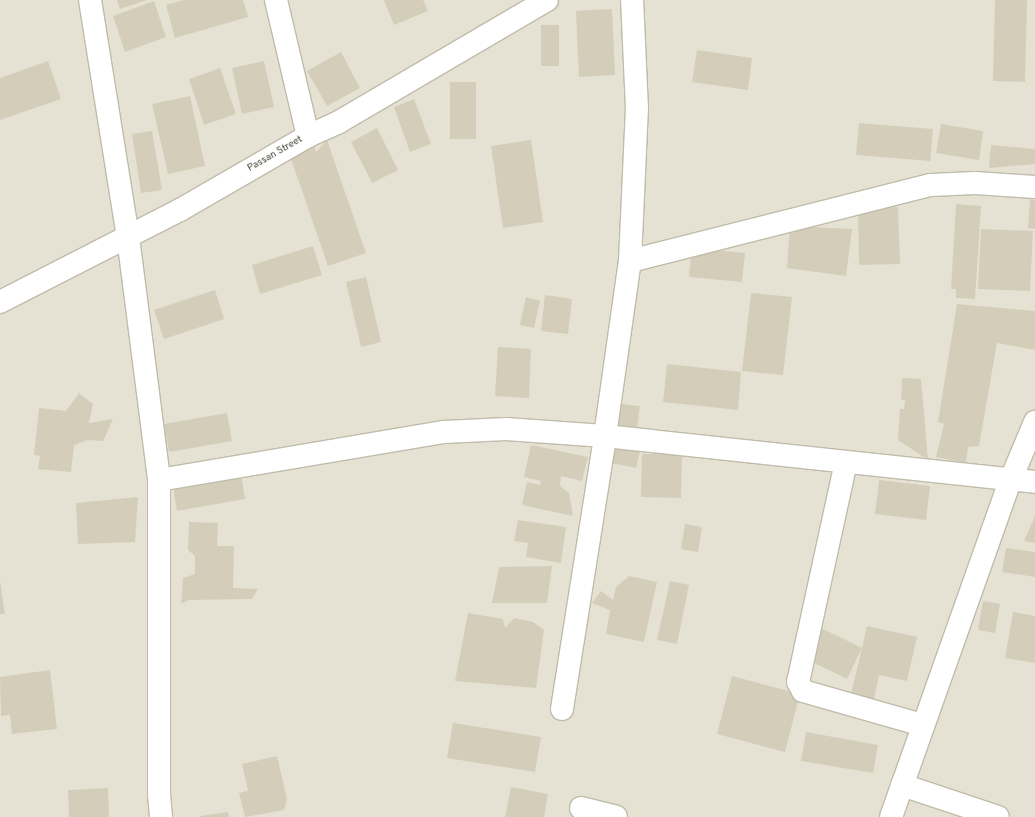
<!DOCTYPE html>
<html>
<head>
<meta charset="utf-8">
<style>
	body { margin:0 }
	#map { position:relative; width:1035px; height:817px; overflow:hidden; background:#f2f0e5; font-family:Overpass,sans-serif }
	div>[style] { position:absolute }
	.residential>* { inset:0; background:#e6e2d3 }
	.building>* { inset:0; background:#d4cdba }
	.roads { filter:drop-shadow(1px 0 #c0bbaa) drop-shadow(-1px 0 #c0bbaa) drop-shadow(0 1px #c0bbaa) drop-shadow(0 -1px #c0bbaa) }
	.minor>* { height:22px; margin:-11px; padding:0 11px; transform-origin:11px; border-radius:11px; background:#fff }
	span { translate:-50% -50%; white-space:nowrap; text-align:center; line-height:1.15; -webkit-text-stroke:3px #fff; paint-order:stroke }
	.street-label { font-size:10px; color:#444034 }
</style>
</head>
<body>
<div id="map">
	<div class="residential">
		<div style="clip-path:polygon(0 0,1035px 0,1035px 817px,0 817px)"></div>
	</div>
	<div class="building">
		<div style="clip-path:polygon(117px 0,147px 0,120px 9px)"></div>
		<div style="clip-path:polygon(184px 0,243px 0,248px 17px,175px 38px,166px 5px)"></div>
		<div style="clip-path:polygon(384px 0,423px 0,428px 11px,394px 25px)"></div>
		<div style="clip-path:polygon(995px 0,1027px 0,1025px 82px,993px 81px)"></div>
		<div style="clip-path:polygon(154px 1px,166px 37px,125px 52px,113px 16px)"></div>
		<div style="clip-path:polygon(612px 9px,615px 75px,579px 77px,576px 11px)"></div>
		<div style="clip-path:polygon(541px 25px,559px 25px,559px 66px,541px 66px)"></div>
		<div style="clip-path:polygon(697px 50px,752px 58px,748px 90px,692px 82px)"></div>
		<div style="clip-path:polygon(341px 52px,360px 88px,327px 106px,307px 71px)"></div>
		<div style="clip-path:polygon(48px 61px,61px 99px,0 120px,0 78px)"></div>
		<div style="clip-path:polygon(264px 61px,274px 107px,242px 114px,232px 68px)"></div>
		<div style="clip-path:polygon(220px 68px,236px 114px,204px 125px,189px 79px)"></div>
		<div style="clip-path:polygon(450px 82px,476px 82px,476px 139px,450px 139px)"></div>
		<div style="clip-path:polygon(190px 96px,205px 166px,168px 174px,152px 104px)"></div>
		<div style="clip-path:polygon(414px 99px,431px 144px,410px 152px,394px 107px)"></div>
		<div style="clip-path:polygon(859px 123px,933px 129px,930px 161px,856px 155px)"></div>
		<div style="clip-path:polygon(941px 124px,983px 131px,979px 160px,936px 153px)"></div>
		<div style="clip-path:polygon(377px 128px,398px 170px,372px 183px,351px 142px)"></div>
		<div style="clip-path:polygon(152px 131px,162px 190px,141px 193px,132px 134px)"></div>
		<div style="clip-path:polygon(327px 140px,366px 253px,328px 266px,289px 153px,312px 141px,316px 152px)"></div>
		<div style="clip-path:polygon(531px 140px,543px 222px,503px 228px,491px 146px)"></div>
		<div style="clip-path:polygon(991px 145px,1035px 149px,1035px 164px,989px 168px)"></div>
		<div style="clip-path:polygon(1030px 199px,1035px 200px,1035px 229px,1028px 228px)"></div>
		<div style="clip-path:polygon(956px 204px,981px 206px,975px 299px,956px 298px,956px 289px,951px 289px)"></div>
		<div style="clip-path:polygon(898px 207px,900px 264px,859px 265px,858px 209px)"></div>
		<div style="clip-path:polygon(790px 226px,852px 229px,846px 276px,787px 268px)"></div>
		<div style="clip-path:polygon(981px 229px,1033px 231px,1030px 291px,978px 289px)"></div>
		<div style="clip-path:polygon(313px 246px,322px 275px,260px 294px,252px 265px)"></div>
		<div style="clip-path:polygon(692px 248px,745px 253px,742px 282px,689px 277px)"></div>
		<div style="clip-path:polygon(366px 277px,381px 342px,361px 347px,346px 282px)"></div>
		<div style="clip-path:polygon(215px 290px,224px 319px,164px 339px,154px 310px)"></div>
		<div style="clip-path:polygon(751px 293px,792px 297px,783px 375px,742px 371px)"></div>
		<div style="clip-path:polygon(545px 295px,572px 299px,568px 334px,541px 331px)"></div>
		<div style="clip-path:polygon(526px 297px,540px 301px,534px 328px,520px 325px)"></div>
		<div style="clip-path:polygon(957px 304px,1035px 311px,1035px 350px,997px 343px,979px 446px,968px 447px,966px 463px,936px 457px,944px 424px,938px 422px)"></div>
		<div style="clip-path:polygon(498px 347px,531px 349px,529px 398px,495px 396px)"></div>
		<div style="clip-path:polygon(667px 364px,741px 372px,738px 410px,663px 402px)"></div>
		<div style="clip-path:polygon(902px 378px,921px 379px,928px 460px,898px 440px,900px 409px,904px 409px,905px 400px,901px 400px)"></div>
		<div style="clip-path:polygon(79px 393px,93px 404px,89px 423px,113px 419px,103px 441px,88px 440px,74px 445px,71px 472px,38px 469px,40px 456px,34px 455px,39px 408px,66px 411px)"></div>
		<div style="clip-path:polygon(621px 404px,640px 406px,637px 428px,618px 426px)"></div>
		<div style="clip-path:polygon(227px 413px,232px 441px,169px 452px,164px 424px)"></div>
		<div style="clip-path:polygon(531px 445px,588px 457px,582px 481px,561px 476px,560px 486px,569px 493px,573px 516px,522px 505px,527px 482px,540px 485px,541px 481px,524px 477px)"></div>
		<div style="clip-path:polygon(614px 447px,640px 452px,636px 468px,611px 463px)"></div>
		<div style="clip-path:polygon(642px 454px,682px 454px,681px 498px,641px 497px)"></div>
		<div style="clip-path:polygon(241px 475px,245px 499px,177px 511px,173px 486px)"></div>
		<div style="clip-path:polygon(879px 480px,930px 486px,926px 520px,875px 514px)"></div>
		<div style="clip-path:polygon(138px 497px,135px 542px,78px 544px,76px 503px)"></div>
		<div style="clip-path:polygon(1035px 516px,1035px 543px,1024px 541px)"></div>
		<div style="clip-path:polygon(518px 520px,566px 527px,561px 563px,526px 557px,528px 543px,514px 541px)"></div>
		<div style="clip-path:polygon(189px 522px,218px 523px,217px 546px,234px 546px,233px 588px,258px 589px,252px 599px,189px 600px,181px 604px,183px 578px,195px 574px,195px 556px,188px 550px)"></div>
		<div style="clip-path:polygon(685px 524px,702px 527px,698px 552px,681px 549px)"></div>
		<div style="clip-path:polygon(1006px 548px,1035px 552px,1035px 577px,1002px 572px)"></div>
		<div style="clip-path:polygon(552px 566px,547px 603px,492px 603px,499px 567px)"></div>
		<div style="clip-path:polygon(629px 576px,657px 582px,644px 642px,606px 634px,610px 610px,592px 603px,601px 591px,613px 600px,616px 587px)"></div>
		<div style="clip-path:polygon(0 580px,5px 614px,0 614px)"></div>
		<div style="clip-path:polygon(670px 581px,689px 585px,677px 644px,657px 640px)"></div>
		<div style="clip-path:polygon(983px 601px,1000px 604px,995px 633px,978px 630px)"></div>
		<div style="clip-path:polygon(1013px 612px,1035px 616px,1035px 663px,1005px 658px)"></div>
		<div style="clip-path:polygon(468px 613px,503px 619px,505px 628px,514px 618px,533px 622px,544px 630px,536px 688px,455px 681px)"></div>
		<div style="clip-path:polygon(867px 626px,917px 637px,907px 681px,879px 675px,874px 699px,851px 694px,862px 648px,847px 679px,804px 658px,819px 627px,862px 648px)"></div>
		<div style="clip-path:polygon(50px 670px,57px 729px,12px 734px,10px 715px,1px 716px,0 677px)"></div>
		<div style="clip-path:polygon(732px 676px,800px 694px,785px 752px,717px 734px)"></div>
		<div style="clip-path:polygon(453px 723px,541px 737px,535px 772px,447px 758px)"></div>
		<div style="clip-path:polygon(806px 732px,878px 745px,873px 773px,801px 761px)"></div>
		<div style="clip-path:polygon(277px 756px,287px 799px,284px 810px,245px 817px,239px 793px,248px 791px,242px 764px)"></div>
		<div style="clip-path:polygon(511px 787px,548px 794px,544px 817px,505px 817px)"></div>
		<div style="clip-path:polygon(108px 788px,109px 817px,69px 817px,68px 790px)"></div>
		<div style="clip-path:polygon(228px 812px,229px 817px,200px 817px,200px 816px)"></div>
	</div>
	<div class="roads">
		<div class="minor">
			<div style="left:90px;top:0;width:240px;rotate:80.9deg"></div>
			<div style="left:128px;top:237px;width:245px;rotate:82.7deg"></div>
			<div style="left:159px;top:480px;width:314px;rotate:90deg"></div>
			<div style="left:159px;top:794px;width:23px;rotate:85deg"></div>
			<div style="left:276px;top:0;width:140px;rotate:76.8deg"></div>
			<div style="left:630px;top:261px;width:310px;rotate:-14.2deg"></div>
			<div style="left:931px;top:185px;width:44px;rotate:-2.6deg"></div>
			<div style="left:975px;top:183px;width:60px;rotate:3.8deg"></div>
			<div style="left:0;top:302px;width:202px;rotate:-27.1deg"></div>
			<div style="left:180px;top:210px;width:148px;rotate:-30deg"></div>
			<div style="left:308px;top:136px;width:34px;rotate:-24deg"></div>
			<div style="left:339px;top:122px;width:241px;rotate:-30.4deg"></div>
			<div style="left:846px;top:462px;width:225px;rotate:102.3deg"></div>
			<div style="left:798px;top:682px;width:10px;rotate:61deg"></div>
			<div style="left:803px;top:691px;width:124px;rotate:15.9deg"></div>
			<div style="left:159px;top:480px;width:289px;rotate:-9.6deg"></div>
			<div style="left:444px;top:432px;width:62px;rotate:-2.8deg"></div>
			<div style="left:506px;top:429px;width:99px;rotate:4deg"></div>
			<div style="left:605px;top:436px;width:432px;rotate:6.1deg"></div>
			<div style="left:562px;top:709px;width:276px;rotate:-81deg"></div>
			<div style="left:605px;top:436px;width:177px;rotate:-81.9deg"></div>
			<div style="left:630px;top:261px;width:152px;rotate:-87.4deg"></div>
			<div style="left:637px;top:109px;width:109px;rotate:-92.6deg"></div>
			<div style="left:902px;top:785px;width:101px;rotate:18.4deg"></div>
			<div style="left:581px;top:808px;width:36px;rotate:14deg"></div>
			<div style="left:891px;top:817px;width:359px;rotate:-70.5deg"></div>
			<div style="left:1011px;top:479px;width:62px;rotate:-67.2deg"></div>
		</div>
	</div>
	<div class="street-label">
		<span style="left:275px;top:154px;rotate:-30deg">Passan Street</span>
	</div>
</div>
</body>
</html>
